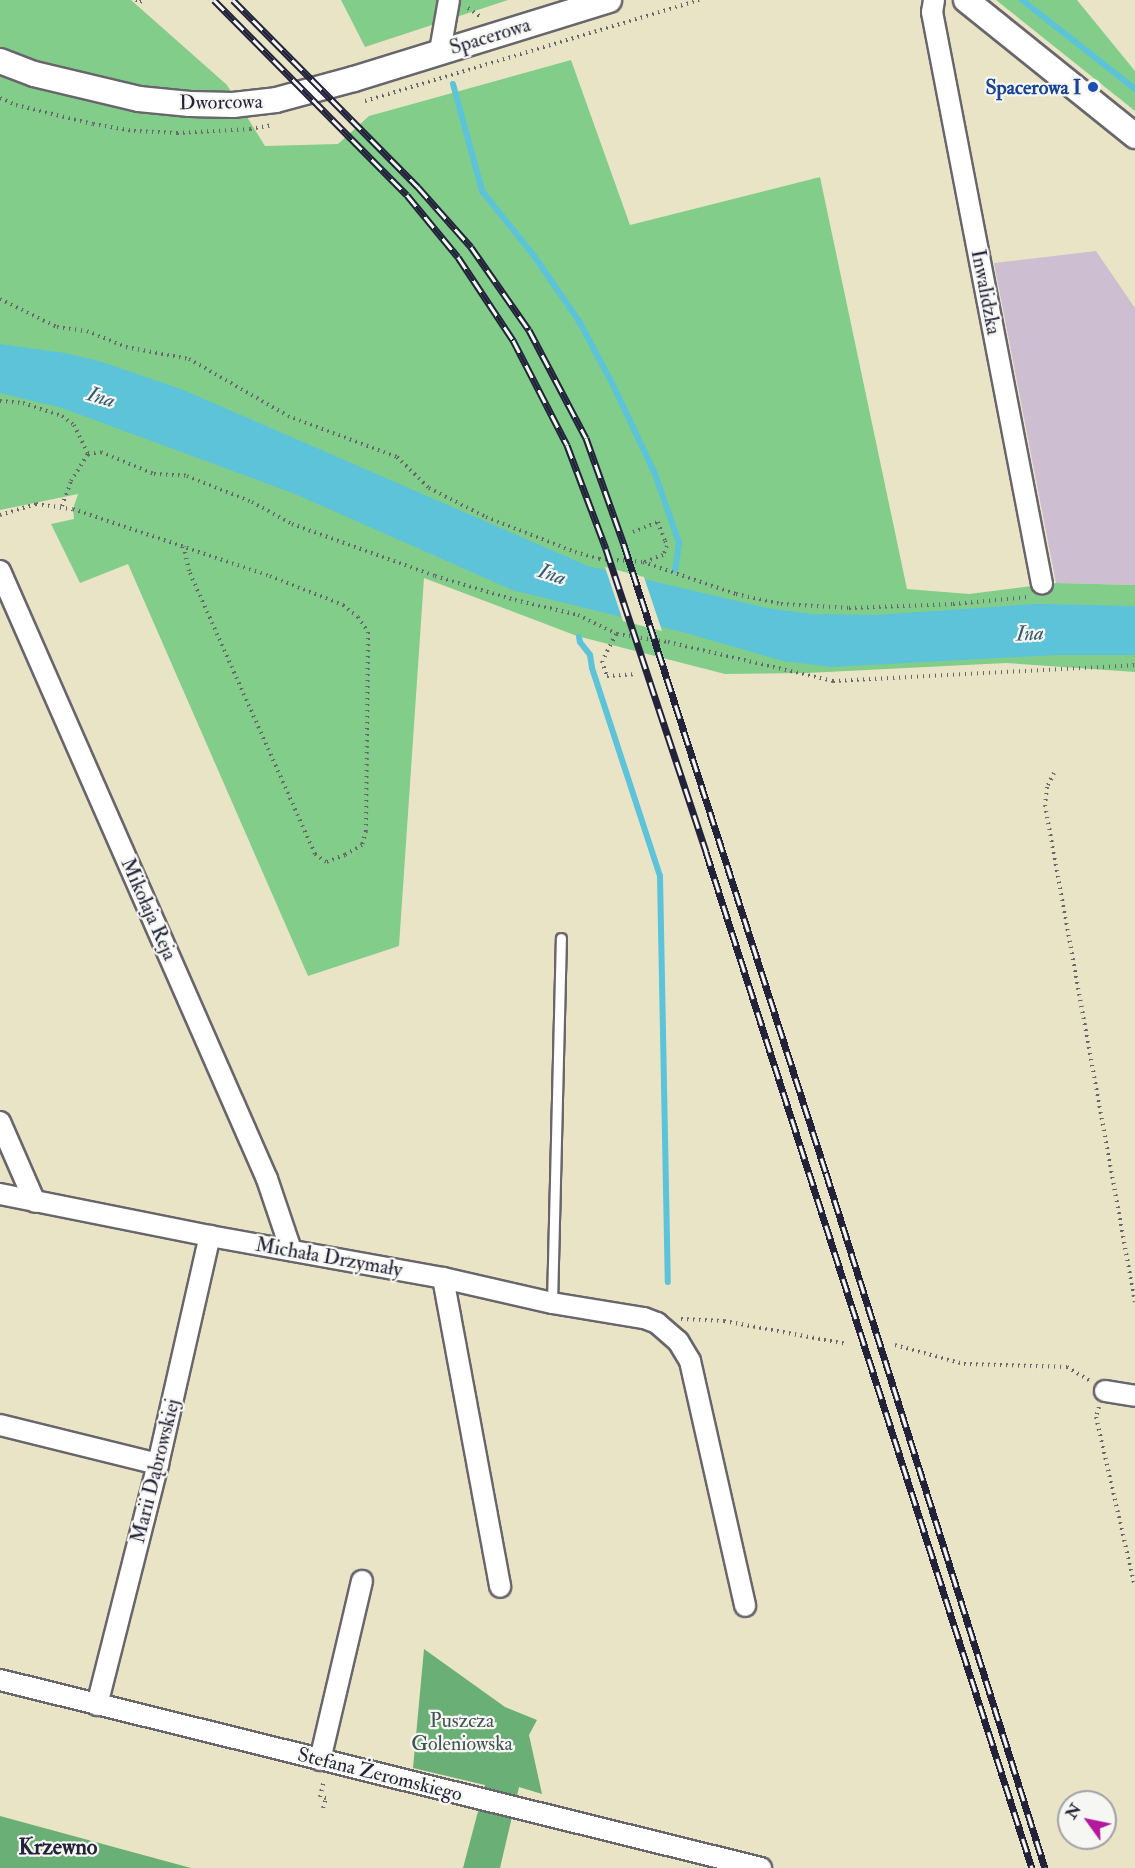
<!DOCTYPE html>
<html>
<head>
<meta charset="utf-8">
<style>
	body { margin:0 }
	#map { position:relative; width:1135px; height:1868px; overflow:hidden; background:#eae4c7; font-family:"IM FELL Double Pica",serif }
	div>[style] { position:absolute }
	.industrial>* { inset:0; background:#cdbed2 }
	.green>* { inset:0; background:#83cd8a }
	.forest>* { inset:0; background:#6ab076 }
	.water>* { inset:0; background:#5cc3d9 }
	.pier>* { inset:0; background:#eae4c7 }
	.stream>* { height:6px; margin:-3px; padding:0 3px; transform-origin:3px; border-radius:3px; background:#5cc3d9 }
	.path>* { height:4px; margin-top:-2px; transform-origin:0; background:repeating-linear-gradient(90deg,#68666c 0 1.5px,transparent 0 6px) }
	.roads { filter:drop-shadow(2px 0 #68666c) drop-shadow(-2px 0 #68666c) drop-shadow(0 2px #68666c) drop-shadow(0 -2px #68666c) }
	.service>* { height:9px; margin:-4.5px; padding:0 4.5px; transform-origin:4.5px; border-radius:4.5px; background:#fff }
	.minor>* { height:20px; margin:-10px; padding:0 10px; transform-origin:10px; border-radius:10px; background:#fff }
	.tertiary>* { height:24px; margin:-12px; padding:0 12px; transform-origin:12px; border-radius:12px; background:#fff }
	.rail>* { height:7px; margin-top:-3.5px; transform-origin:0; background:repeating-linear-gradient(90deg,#f6f6f2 0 14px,#22223b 0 28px); box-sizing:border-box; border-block:2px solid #22223b }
	.dots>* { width:16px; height:16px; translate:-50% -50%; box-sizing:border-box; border:3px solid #f6f6f2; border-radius:50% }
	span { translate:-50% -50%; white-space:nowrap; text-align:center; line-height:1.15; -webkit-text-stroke:4.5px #f6f6f2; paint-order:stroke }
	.street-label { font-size:20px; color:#22223b }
	.transit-label { font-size:20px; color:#164399; font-weight:700 }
	.right { translate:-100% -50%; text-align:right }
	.park-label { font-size:20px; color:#3f5553 }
	.water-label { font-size:21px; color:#365a72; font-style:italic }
	.quarter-label { font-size:22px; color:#22223b; font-weight:700 }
	.north { position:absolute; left:1057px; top:1790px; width:60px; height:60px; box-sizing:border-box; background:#f6f6f2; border:2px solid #a1a1a9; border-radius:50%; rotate:303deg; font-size:16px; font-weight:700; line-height:24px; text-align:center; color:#22223b }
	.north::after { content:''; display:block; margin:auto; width:21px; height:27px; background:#b5179e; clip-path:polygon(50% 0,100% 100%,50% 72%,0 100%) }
</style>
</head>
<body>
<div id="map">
	<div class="industrial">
		<div style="clip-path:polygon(1096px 251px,1135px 308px,1135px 585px,1056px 583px,994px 263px)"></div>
	</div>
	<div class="green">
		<div style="clip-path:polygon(0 0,131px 0,227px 85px,265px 146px,338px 144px,369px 116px,571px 60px,630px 225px,820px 177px,907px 589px,969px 594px,1056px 583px,1135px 585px,1135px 672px,1006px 663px,807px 673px,725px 674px,577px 636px,424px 578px,399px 946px,308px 976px,128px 564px,80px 583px,51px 524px,74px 519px,73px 509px,78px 494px,0 510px)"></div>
		<div style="clip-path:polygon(341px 0,508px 0,365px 47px)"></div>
		<div style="clip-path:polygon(996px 0,1077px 0,1135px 71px,1135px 111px)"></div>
	</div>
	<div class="forest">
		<div style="clip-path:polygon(424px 1649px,505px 1707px,537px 1720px,529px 1735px,542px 1794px,519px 1787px,500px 1868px,463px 1868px,485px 1785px,413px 1768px)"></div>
		<div style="clip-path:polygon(0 1816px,191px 1868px,0 1868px)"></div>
	</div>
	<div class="water">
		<div style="clip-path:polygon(0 344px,65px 353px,99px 361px,181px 389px,588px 566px,767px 608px,812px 614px,875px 615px,1036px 604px,1135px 606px,1135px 655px,1057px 655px,831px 667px,783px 661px,686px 633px,512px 590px,295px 494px,62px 408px,0 393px)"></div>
	</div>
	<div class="pier">
		<div style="clip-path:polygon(605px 567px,644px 577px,662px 631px,623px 621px)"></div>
	</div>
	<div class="stream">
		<div style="left:1022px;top:0;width:144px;rotate:38.2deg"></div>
		<div style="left:453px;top:84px;width:111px;rotate:74.8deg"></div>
		<div style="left:482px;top:191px;width:83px;rotate:51.3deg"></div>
		<div style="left:534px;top:256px;width:79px;rotate:55.3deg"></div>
		<div style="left:579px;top:321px;width:72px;rotate:62deg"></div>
		<div style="left:613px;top:385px;width:98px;rotate:64.7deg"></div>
		<div style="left:655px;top:474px;width:73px;rotate:70.8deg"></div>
		<div style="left:679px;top:543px;width:27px;rotate:98deg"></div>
		<div style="left:579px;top:637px;width:5px;rotate:79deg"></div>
		<div style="left:580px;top:642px;width:16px;rotate:52deg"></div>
		<div style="left:590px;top:655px;width:13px;rotate:81deg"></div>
		<div style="left:592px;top:668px;width:219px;rotate:71.9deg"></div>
		<div style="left:660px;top:876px;width:406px;rotate:88.9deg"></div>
	</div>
	<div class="path">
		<div style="left:136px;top:0;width:4px;rotate:27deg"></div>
		<div style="left:140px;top:2px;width:5px;rotate:-22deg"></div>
		<div style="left:468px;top:8px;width:16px;rotate:35deg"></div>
		<div style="left:0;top:98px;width:17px;rotate:24deg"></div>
		<div style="left:16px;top:105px;width:79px;rotate:13.9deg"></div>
		<div style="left:93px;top:124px;width:42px;rotate:9.7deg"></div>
		<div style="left:134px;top:131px;width:43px;rotate:2.7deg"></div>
		<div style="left:177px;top:133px;width:73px;rotate:-3.1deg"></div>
		<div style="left:250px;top:129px;width:23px;rotate:-10deg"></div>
		<div style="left:365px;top:101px;width:349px;rotate:-16.8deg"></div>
		<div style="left:0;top:299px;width:64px;rotate:26.2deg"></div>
		<div style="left:57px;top:327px;width:30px;rotate:8deg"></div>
		<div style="left:87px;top:331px;width:42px;rotate:22.3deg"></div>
		<div style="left:126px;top:347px;width:64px;rotate:10.8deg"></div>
		<div style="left:189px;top:359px;width:114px;rotate:29.9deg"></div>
		<div style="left:288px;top:416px;width:116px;rotate:20.6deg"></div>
		<div style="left:397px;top:457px;width:45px;rotate:44.1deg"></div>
		<div style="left:429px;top:488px;width:64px;rotate:27deg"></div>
		<div style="left:486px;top:517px;width:96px;rotate:21.5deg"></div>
		<div style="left:575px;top:552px;width:25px;rotate:16deg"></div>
		<div style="left:599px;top:559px;width:44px;rotate:3.9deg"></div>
		<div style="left:643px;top:562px;width:98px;rotate:19deg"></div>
		<div style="left:736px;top:594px;width:46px;rotate:12.5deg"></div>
		<div style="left:781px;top:604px;width:68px;rotate:3.4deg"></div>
		<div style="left:849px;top:608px;width:104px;rotate:-2.2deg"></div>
		<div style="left:953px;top:604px;width:75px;rotate:-5.3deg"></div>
		<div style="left:0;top:401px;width:23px;rotate:5deg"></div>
		<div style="left:23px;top:403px;width:41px;rotate:18.4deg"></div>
		<div style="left:62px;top:416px;width:15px;rotate:37deg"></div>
		<div style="left:74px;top:425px;width:32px;rotate:64deg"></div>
		<div style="left:62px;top:506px;width:27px;rotate:-70deg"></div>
		<div style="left:71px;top:481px;width:32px;rotate:-58deg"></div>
		<div style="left:88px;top:454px;width:13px;rotate:-9deg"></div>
		<div style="left:101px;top:452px;width:57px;rotate:22.5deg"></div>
		<div style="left:154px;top:474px;width:33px;rotate:3deg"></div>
		<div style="left:187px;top:476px;width:70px;rotate:21.8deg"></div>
		<div style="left:252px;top:502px;width:46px;rotate:28.8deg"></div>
		<div style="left:292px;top:524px;width:152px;rotate:20deg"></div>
		<div style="left:435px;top:576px;width:84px;rotate:16.7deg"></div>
		<div style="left:515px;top:600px;width:65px;rotate:13.4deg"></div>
		<div style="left:578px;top:615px;width:43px;rotate:26deg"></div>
		<div style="left:617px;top:634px;width:52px;rotate:8.9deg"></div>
		<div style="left:668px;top:642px;width:170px;rotate:13.3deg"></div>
		<div style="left:833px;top:681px;width:302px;rotate:-3deg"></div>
		<div style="left:0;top:515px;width:38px;rotate:-17deg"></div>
		<div style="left:36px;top:504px;width:37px;rotate:8deg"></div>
		<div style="left:73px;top:509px;width:208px;rotate:18.8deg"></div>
		<div style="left:270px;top:576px;width:79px;rotate:21.7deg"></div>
		<div style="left:343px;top:605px;width:19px;rotate:39deg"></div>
		<div style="left:358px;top:617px;width:18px;rotate:56deg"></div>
		<div style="left:368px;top:632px;width:199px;rotate:90.6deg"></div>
		<div style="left:366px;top:831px;width:15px;rotate:106deg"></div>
		<div style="left:362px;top:845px;width:20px;rotate:150deg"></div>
		<div style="left:345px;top:855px;width:20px;rotate:160deg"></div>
		<div style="left:326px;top:862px;width:14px;rotate:-144deg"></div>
		<div style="left:315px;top:854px;width:310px;rotate:-114deg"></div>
		<div style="left:189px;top:571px;width:25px;rotate:-102deg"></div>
		<div style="left:633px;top:532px;width:27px;rotate:-22deg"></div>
		<div style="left:658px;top:522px;width:20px;rotate:70deg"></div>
		<div style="left:665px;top:541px;width:5px;rotate:68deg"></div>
		<div style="left:667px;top:546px;width:10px;rotate:114deg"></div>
		<div style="left:663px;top:555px;width:20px;rotate:160deg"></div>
		<div style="left:616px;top:634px;width:30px;rotate:117deg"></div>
		<div style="left:602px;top:661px;width:16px;rotate:72deg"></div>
		<div style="left:607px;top:676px;width:30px;rotate:-4deg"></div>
		<div style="left:1054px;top:773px;width:16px;rotate:117deg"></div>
		<div style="left:1047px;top:787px;width:18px;rotate:96deg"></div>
		<div style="left:1045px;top:805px;width:505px;rotate:79.74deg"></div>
		<div style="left:681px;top:1319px;width:43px;rotate:2.7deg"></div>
		<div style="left:724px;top:1321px;width:125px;rotate:10.6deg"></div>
		<div style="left:895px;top:1345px;width:72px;rotate:15.4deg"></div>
		<div style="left:964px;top:1364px;width:103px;rotate:1.7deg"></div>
		<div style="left:1067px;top:1367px;width:27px;rotate:31deg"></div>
		<div style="left:1099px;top:1407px;width:10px;rotate:107deg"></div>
		<div style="left:1096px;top:1417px;width:174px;rotate:77.1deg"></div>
		<div style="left:323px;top:1808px;width:10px;rotate:-73deg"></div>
		<div style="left:326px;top:1798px;width:6px;rotate:-171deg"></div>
		<div style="left:320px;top:1797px;width:17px;rotate:-77deg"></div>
	</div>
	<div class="roads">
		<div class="service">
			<div style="left:552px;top:1303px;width:365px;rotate:-88.6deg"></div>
		</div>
		<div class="minor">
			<div style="left:934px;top:0;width:12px;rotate:99deg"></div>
			<div style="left:932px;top:12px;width:582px;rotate:79.11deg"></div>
			<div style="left:440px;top:51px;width:52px;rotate:-80deg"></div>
			<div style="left:0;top:571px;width:664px;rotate:66.29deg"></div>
			<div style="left:267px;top:1179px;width:75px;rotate:71.3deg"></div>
			<div style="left:0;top:1122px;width:87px;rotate:66.4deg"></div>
			<div style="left:0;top:1194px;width:214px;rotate:11.3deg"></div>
			<div style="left:210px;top:1236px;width:237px;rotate:10.2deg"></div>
			<div style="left:443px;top:1278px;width:112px;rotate:12.9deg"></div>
			<div style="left:552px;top:1303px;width:93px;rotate:9.3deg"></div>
			<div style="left:644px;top:1318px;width:14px;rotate:21deg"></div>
			<div style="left:657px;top:1323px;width:28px;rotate:41deg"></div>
			<div style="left:678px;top:1341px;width:23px;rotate:59deg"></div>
			<div style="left:690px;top:1361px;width:251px;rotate:77.3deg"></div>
			<div style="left:443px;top:1278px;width:314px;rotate:79.5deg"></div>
			<div style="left:1105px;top:1391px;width:30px;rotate:9deg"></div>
			<div style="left:0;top:1425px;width:163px;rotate:13.9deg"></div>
			<div style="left:0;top:1680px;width:784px;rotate:13.88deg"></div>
			<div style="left:97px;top:1705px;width:249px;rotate:-75.8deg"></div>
			<div style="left:158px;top:1464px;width:234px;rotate:-77.2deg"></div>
			<div style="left:320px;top:1760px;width:184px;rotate:-76.8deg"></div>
		</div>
		<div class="tertiary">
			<div style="left:966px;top:0;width:217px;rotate:38.8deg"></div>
			<div style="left:0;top:61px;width:36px;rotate:21deg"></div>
			<div style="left:34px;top:74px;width:108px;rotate:13.4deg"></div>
			<div style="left:139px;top:99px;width:51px;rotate:5.6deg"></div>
			<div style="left:190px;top:104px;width:43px;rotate:1.3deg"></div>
			<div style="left:233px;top:105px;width:43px;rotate:-6.6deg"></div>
			<div style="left:276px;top:100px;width:81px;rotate:-15.1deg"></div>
			<div style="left:354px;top:79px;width:267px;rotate:-17.2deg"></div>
		</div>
	</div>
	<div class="rail">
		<div style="left:214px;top:0;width:274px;rotate:45.3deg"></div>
		<div style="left:407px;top:195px;width:80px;rotate:50.6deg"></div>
		<div style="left:458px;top:257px;width:100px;rotate:56.5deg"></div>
		<div style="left:513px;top:340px;width:118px;rotate:62.8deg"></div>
		<div style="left:567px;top:445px;width:111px;rotate:69.4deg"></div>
		<div style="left:606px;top:549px;width:319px;rotate:71.7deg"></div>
		<div style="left:706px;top:852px;width:1067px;rotate:72.21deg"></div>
		<div style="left:233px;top:0;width:263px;rotate:45.3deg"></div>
		<div style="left:418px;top:187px;width:80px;rotate:48.5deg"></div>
		<div style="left:471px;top:247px;width:101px;rotate:55.1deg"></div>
		<div style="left:529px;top:330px;width:122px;rotate:62.2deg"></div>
		<div style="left:586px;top:438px;width:114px;rotate:70.4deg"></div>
		<div style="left:624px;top:545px;width:660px;rotate:72.17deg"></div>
		<div style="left:826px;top:1173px;width:729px;rotate:72.51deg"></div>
	</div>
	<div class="dots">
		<div style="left:1093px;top:87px;background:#1a4fb4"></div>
	</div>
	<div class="street-label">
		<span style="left:490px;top:36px;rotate:-17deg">Spacerowa</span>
		<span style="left:221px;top:102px;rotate:-1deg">Dworcowa</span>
		<span style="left:986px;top:292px;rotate:79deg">Inwalidzka</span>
		<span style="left:149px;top:909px;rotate:66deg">Mikołaja Reja</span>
		<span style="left:329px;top:1257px;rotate:10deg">Michała Drzymały</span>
		<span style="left:155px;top:1471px;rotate:-76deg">Marii Dąbrowskiej</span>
		<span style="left:380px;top:1774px;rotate:14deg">Stefana Żeromskiego</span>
	</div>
	<div class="transit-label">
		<span class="right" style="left:1081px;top:87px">Spacerowa I</span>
	</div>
	<div class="park-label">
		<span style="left:462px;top:1732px">Puszcza<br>Goleniowska</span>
	</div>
	<div class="water-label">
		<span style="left:101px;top:398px;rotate:17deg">Ina</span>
		<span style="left:552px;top:575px;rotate:18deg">Ina</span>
		<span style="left:1030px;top:634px;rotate:-2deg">Ina</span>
	</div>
	<div class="quarter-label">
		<span style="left:58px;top:1848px">Krzewno</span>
	</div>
	<div class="north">N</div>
</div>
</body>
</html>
